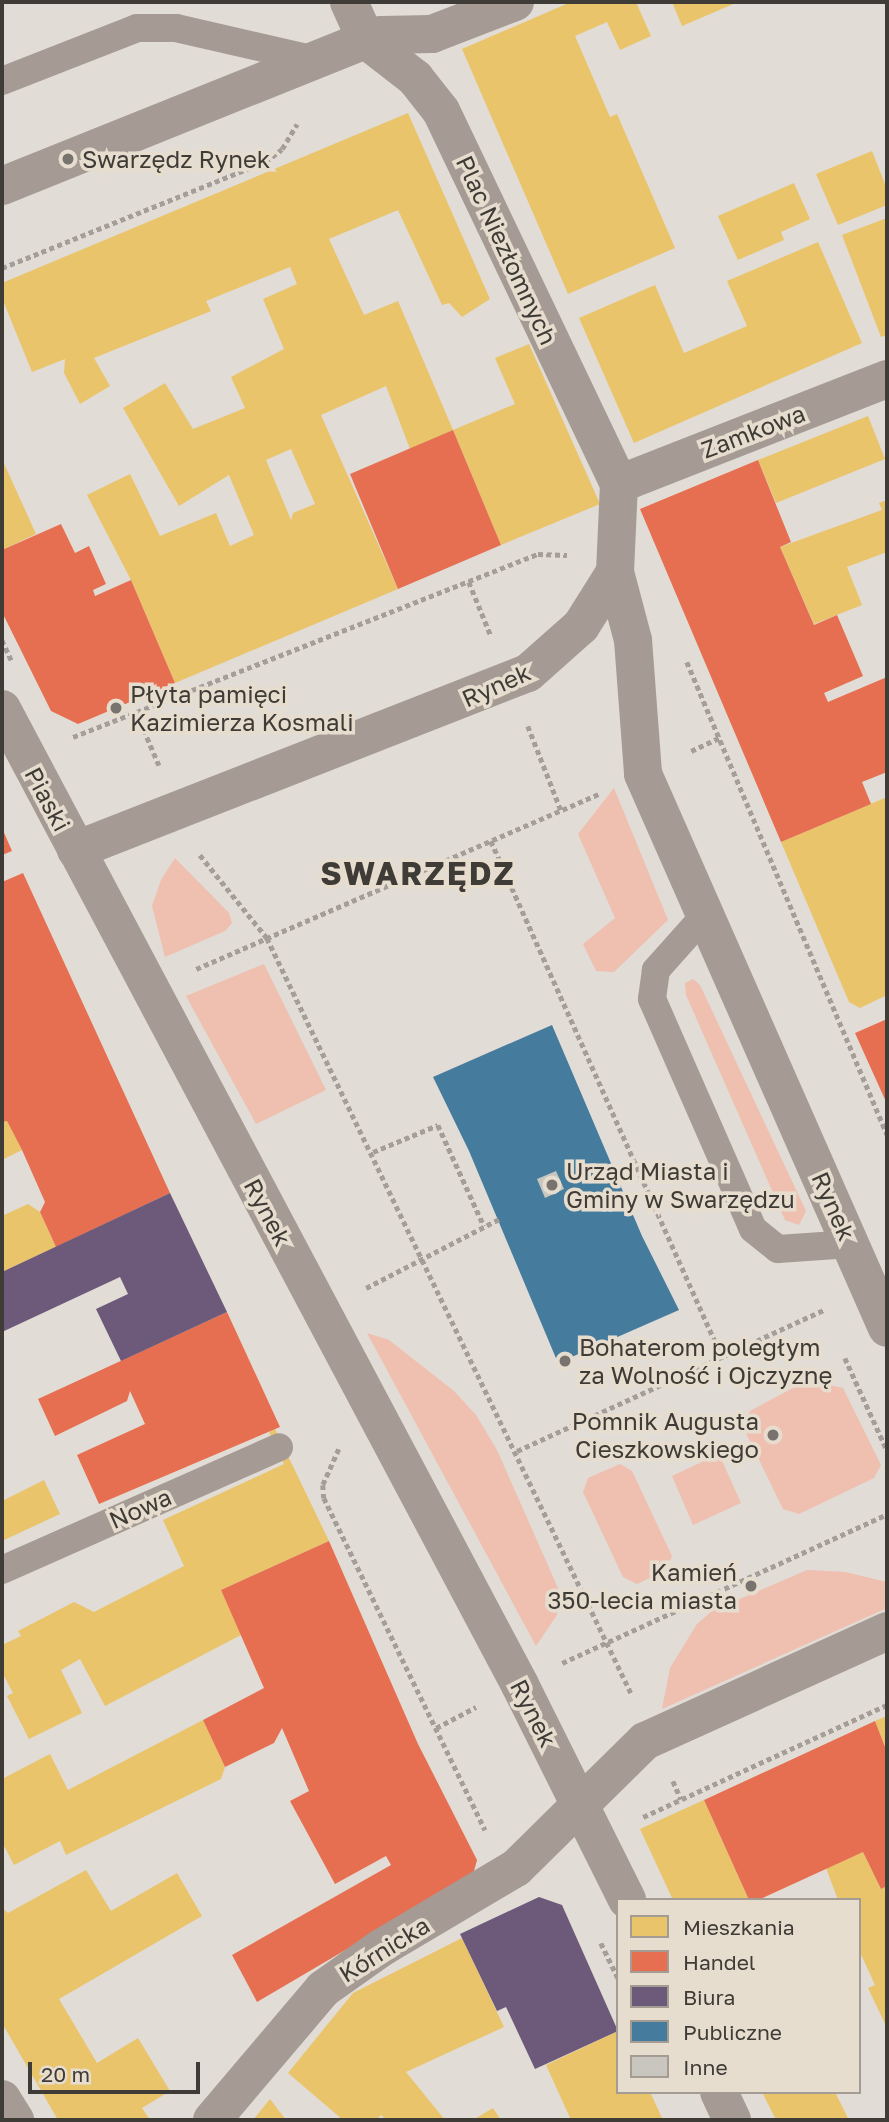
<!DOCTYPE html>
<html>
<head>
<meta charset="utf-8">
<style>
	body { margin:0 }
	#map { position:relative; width:889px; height:2122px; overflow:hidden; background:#e1dcd5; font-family:"Golos Text",sans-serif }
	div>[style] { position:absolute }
	.green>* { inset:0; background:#efbfb0 }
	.homes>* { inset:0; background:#e9c46a }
	.shops>* { inset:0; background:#e76f51 }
	.offices>* { inset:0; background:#6d597a }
	.public>* { inset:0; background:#457b9d }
	.building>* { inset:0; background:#c9c6c0 }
	.path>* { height:4.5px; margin-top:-2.25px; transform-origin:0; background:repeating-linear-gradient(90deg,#a59e98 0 5px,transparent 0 8.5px) }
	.lane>* { height:28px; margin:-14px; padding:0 14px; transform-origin:14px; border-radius:14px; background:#a59b94 }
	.street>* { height:38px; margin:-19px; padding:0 19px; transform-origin:19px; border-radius:19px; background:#a59b94 }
	.dots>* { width:19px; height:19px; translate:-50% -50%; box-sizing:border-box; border:4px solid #e7ddcf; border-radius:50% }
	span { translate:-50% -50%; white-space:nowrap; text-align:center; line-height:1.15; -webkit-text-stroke:7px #e7ddcf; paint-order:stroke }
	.poi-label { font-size:24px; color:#3f3b36 }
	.left { translate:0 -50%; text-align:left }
	.right { translate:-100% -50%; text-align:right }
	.street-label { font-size:24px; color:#3f3b36 }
	.district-label { font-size:32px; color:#3f3b36; font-weight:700; letter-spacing:2px }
	.frame { position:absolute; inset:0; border:4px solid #3f3b36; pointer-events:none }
	.legend { position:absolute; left:616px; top:1898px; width:245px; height:196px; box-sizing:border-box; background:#e7ddcf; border:2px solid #a49c92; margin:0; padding:9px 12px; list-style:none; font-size:21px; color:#3f3b36 }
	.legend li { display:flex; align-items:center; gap:14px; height:35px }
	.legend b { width:35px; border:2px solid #a49c92 }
	.scale { position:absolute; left:28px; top:2062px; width:172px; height:32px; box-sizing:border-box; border:4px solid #3f3b36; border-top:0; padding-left:9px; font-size:21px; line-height:24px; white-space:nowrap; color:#3f3b36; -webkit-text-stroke:5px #e7ddcf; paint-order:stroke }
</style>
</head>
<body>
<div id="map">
	<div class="green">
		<div style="clip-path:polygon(614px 788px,668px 920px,614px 972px,596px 971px,583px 944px,615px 918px,578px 834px)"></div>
		<div style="clip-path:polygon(175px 858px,229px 913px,232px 923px,225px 931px,165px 957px,152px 906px,161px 880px)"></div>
		<div style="clip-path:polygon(264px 964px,326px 1090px,256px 1124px,186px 996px)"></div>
		<div style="clip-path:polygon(693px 979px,700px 985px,806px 1211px,799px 1225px,785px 1220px,686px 995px,685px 983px)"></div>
		<div style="clip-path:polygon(367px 1333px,389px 1340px,454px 1391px,476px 1415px,497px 1450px,558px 1588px,557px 1615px,536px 1646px)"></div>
		<div style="clip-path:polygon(808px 1380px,843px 1388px,881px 1465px,874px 1478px,799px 1514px,783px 1509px,743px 1427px,750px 1411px)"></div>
		<div style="clip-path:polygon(719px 1454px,741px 1503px,693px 1525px,672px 1476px)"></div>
		<div style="clip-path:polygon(620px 1464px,632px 1471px,672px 1556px,667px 1570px,637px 1584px,623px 1577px,583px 1492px,588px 1478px)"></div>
		<div style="clip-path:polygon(807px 1570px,845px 1572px,887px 1582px,887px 1608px,662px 1709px,670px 1668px,697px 1624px,712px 1611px)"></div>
	</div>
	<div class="homes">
		<div style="clip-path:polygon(571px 2px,636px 2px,651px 36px,620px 50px,607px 22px,575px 36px,610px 117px,617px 114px,675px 248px,568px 294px,462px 49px)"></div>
		<div style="clip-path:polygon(672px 2px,738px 2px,682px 26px)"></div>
		<div style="clip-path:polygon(evenodd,408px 113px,490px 299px,462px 317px,449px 303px,442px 305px,398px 210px,329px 239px,364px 315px,398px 301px,453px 430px,410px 449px,386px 386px,321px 415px,398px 589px,175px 683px,131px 580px,87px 495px,130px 474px,160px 536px,216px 513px,230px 546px,254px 535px,229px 475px,179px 506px,123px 408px,165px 383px,193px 429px,245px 408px,231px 377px,284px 349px,263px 299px,297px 284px,290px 267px,206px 301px,211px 311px,94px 358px,110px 386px,80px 404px,64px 373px,65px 359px,32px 372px,2px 298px,2px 283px,408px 113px,291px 449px,315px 504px,293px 513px,291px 520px,266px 460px,291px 449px)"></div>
		<div style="clip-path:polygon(872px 151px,887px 189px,887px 205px,838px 225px,816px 174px)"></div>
		<div style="clip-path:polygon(794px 183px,810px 219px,781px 232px,784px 240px,738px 260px,718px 216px)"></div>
		<div style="clip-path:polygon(887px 218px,887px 335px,881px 337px,842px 235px)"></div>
		<div style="clip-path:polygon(818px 242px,862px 343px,634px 443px,579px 318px,655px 285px,684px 353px,747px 326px,727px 281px)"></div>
		<div style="clip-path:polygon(529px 344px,600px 504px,501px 545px,453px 430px,515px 404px,495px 358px)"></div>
		<div style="clip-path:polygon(868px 416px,885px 459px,776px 503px,758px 460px)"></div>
		<div style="clip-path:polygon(2px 459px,36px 534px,2px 550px)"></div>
		<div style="clip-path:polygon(887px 500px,887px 552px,847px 567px,862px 605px,814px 624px,780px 547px,882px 510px,879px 503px)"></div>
		<div style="clip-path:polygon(887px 797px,887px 995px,860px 1008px,849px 1002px,781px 842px)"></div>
		<div style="clip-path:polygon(7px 1121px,22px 1150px,2px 1160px,2px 1122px)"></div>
		<div style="clip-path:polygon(28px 1204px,40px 1212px,56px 1247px,2px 1272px,2px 1216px)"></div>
		<div style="clip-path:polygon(275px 1429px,329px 1541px,221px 1590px,241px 1635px,105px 1706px,80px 1659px,61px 1670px,82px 1713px,29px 1739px,7px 1696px,13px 1693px,2px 1672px,2px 1645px,21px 1636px,18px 1631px,74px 1602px,94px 1612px,184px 1566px,163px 1520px,284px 1464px,269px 1432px)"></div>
		<div style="clip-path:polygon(44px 1480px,60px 1514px,2px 1541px,2px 1501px)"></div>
		<div style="clip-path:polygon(887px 1716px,887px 1752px,875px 1721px)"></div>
		<div style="clip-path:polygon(203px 1720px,225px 1767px,221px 1779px,66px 1855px,60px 1841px,14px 1865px,2px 1842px,2px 1779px,50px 1754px,68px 1790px)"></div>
		<div style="clip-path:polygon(704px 1800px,749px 1900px,673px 1900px,640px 1829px)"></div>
		<div style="clip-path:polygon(863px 1852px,881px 1889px,887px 1886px,887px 2028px,868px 1988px,875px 1985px,859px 1950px,859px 1900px,838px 1900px,826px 1868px)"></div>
		<div style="clip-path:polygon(86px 1870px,111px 1911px,177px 1873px,202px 1916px,59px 1999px,97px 2063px,138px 2038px,170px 2091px,142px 2108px,150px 2120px,58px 2120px,2px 2023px,2px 1908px,8px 1913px)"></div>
		<div style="clip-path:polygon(462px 1938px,504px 2027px,406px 2072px,445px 2120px,386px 2120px,381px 2115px,376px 2120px,343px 2120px,288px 2073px,353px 1993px)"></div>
		<div style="clip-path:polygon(618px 2031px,618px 2092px,650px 2092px,663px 2120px,571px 2120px,546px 2065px)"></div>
		<div style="clip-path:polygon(762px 2092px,835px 2092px,849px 2120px,776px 2120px)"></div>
		<div style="clip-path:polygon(270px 2099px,286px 2120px,253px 2120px)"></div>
		<div style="clip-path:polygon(493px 2108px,501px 2120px,473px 2120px)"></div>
	</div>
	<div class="shops">
		<div style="clip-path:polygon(453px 430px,501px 545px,398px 589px,350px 474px)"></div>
		<div style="clip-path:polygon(758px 460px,791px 542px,780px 547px,814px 625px,837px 615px,863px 676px,824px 693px,828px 702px,887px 677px,887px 772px,862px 782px,871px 804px,781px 842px,640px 509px)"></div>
		<div style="clip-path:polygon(61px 524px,75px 553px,89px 546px,106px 584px,93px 590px,95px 596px,131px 580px,175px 683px,78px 724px,51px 711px,2px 612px,2px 550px)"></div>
		<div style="clip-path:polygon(2px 828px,12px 851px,2px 855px)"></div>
		<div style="clip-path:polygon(23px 873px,170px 1193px,56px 1247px,40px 1212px,45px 1202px,22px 1150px,7px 1121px,2px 1122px,2px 882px)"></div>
		<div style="clip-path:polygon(887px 1019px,887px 1104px,855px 1033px)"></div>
		<div style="clip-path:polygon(227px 1312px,280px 1427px,99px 1504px,77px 1455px,145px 1424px,130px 1391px,127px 1401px,55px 1436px,38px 1399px)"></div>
		<div style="clip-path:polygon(329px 1541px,418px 1744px,477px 1860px,473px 1875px,257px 2002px,232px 1955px,391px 1865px,386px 1856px,335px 1884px,290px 1801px,309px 1791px,282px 1728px,274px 1743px,225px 1767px,203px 1720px,264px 1688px,221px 1590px)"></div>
		<div style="clip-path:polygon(875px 1721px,887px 1752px,887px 1886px,881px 1889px,863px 1852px,758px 1900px,749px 1900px,704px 1800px)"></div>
	</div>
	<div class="offices">
		<div style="clip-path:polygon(170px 1193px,227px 1312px,121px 1361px,96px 1309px,128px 1294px,120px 1277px,2px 1332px,2px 1272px)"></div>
		<div style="clip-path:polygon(539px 1897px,562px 1905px,618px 2031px,535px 2069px,506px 2007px,497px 2011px,460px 1934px)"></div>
	</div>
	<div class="public">
		<div style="clip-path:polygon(552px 1025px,642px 1236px,679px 1310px,558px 1363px,469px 1151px,433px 1077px)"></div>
	</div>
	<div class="building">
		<div style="clip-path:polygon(556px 1171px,564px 1189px,545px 1198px,537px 1179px)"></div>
	</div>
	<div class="path">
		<div style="left:2px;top:268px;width:284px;rotate:-22deg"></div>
		<div style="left:265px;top:162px;width:21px;rotate:-37deg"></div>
		<div style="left:282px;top:149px;width:29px;rotate:-59deg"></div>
		<div style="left:469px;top:582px;width:58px;rotate:67.8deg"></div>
		<div style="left:2px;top:640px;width:23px;rotate:65deg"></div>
		<div style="left:687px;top:662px;width:513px;rotate:67.04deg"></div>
		<div style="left:137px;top:714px;width:56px;rotate:66.7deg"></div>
		<div style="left:528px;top:726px;width:90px;rotate:68.6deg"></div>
		<div style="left:73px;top:737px;width:500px;rotate:-21.5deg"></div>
		<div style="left:538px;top:554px;width:29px;rotate:2deg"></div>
		<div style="left:691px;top:751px;width:31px;rotate:-25deg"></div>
		<div style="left:491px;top:841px;width:565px;rotate:65.88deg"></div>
		<div style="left:200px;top:855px;width:107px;rotate:51.1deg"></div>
		<div style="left:267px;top:938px;width:840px;rotate:64.26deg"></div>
		<div style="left:196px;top:969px;width:439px;rotate:-23.5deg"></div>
		<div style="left:373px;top:1152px;width:70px;rotate:-22.6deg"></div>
		<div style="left:438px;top:1125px;width:111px;rotate:65.5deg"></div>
		<div style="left:366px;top:1288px;width:150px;rotate:-27.4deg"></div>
		<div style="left:845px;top:1358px;width:101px;rotate:65.5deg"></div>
		<div style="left:339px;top:1449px;width:39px;rotate:114deg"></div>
		<div style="left:323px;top:1485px;width:13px;rotate:86deg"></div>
		<div style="left:324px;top:1498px;width:369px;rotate:64.1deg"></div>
		<div style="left:517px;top:1451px;width:338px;rotate:-24.7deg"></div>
		<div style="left:562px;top:1663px;width:358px;rotate:-24.6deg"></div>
		<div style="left:436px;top:1728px;width:45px;rotate:-27.7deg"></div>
		<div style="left:673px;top:1781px;width:20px;rotate:66deg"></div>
		<div style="left:643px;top:1817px;width:268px;rotate:-24.7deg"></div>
		<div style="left:601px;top:1943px;width:39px;rotate:64deg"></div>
	</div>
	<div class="lane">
		<div style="left:2px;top:81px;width:145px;rotate:-21.4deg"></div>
		<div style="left:137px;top:28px;width:39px"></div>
		<div style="left:176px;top:28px;width:144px;rotate:12.9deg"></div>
		<div style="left:705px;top:915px;width:74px;rotate:131.7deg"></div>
		<div style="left:656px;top:970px;width:29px;rotate:98deg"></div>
		<div style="left:652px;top:999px;width:251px;rotate:66.3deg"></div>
		<div style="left:753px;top:1229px;width:32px;rotate:39deg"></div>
		<div style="left:778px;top:1249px;width:73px;rotate:-3.9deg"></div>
		<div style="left:2px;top:1570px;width:303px;rotate:-23.9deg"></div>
	</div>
	<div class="street">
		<div style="left:2px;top:186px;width:392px;rotate:-21.9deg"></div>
		<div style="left:366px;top:40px;width:16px;rotate:-18deg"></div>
		<div style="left:381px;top:35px;width:51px;rotate:-1.1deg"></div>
		<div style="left:432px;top:34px;width:89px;rotate:-21.1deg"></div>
		<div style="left:619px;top:484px;width:288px;rotate:-21.4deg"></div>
		<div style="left:615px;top:572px;width:70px;rotate:75.2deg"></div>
		<div style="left:633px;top:640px;width:134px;rotate:85.7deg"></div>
		<div style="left:643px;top:774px;width:605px;rotate:66.23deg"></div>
		<div style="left:2px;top:709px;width:1105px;rotate:62.04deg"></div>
		<div style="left:520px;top:1685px;width:240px;rotate:63.5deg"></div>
		<div style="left:76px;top:850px;width:485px;rotate:-21.4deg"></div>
		<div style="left:528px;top:673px;width:71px;rotate:-41.6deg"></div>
		<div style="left:581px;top:626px;width:64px;rotate:-57.8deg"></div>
		<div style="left:615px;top:572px;width:88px;rotate:-87.4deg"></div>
		<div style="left:619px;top:484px;width:413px;rotate:-115.5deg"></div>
		<div style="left:441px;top:111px;width:42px;rotate:-128.2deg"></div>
		<div style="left:415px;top:78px;width:62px;rotate:-142.2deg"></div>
		<div style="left:366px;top:40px;width:42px;rotate:-114.1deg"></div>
		<div style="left:719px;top:2092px;width:31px;rotate:65deg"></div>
		<div style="left:2px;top:2099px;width:25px;rotate:58deg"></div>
		<div style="left:212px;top:2120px;width:172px;rotate:-49.7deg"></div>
		<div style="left:323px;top:1989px;width:71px;rotate:-35.3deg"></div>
		<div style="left:381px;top:1948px;width:157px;rotate:-30.7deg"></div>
		<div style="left:516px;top:1868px;width:181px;rotate:-44.6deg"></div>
		<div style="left:645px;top:1741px;width:266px;rotate:-24.4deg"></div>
	</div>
	<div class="dots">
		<div style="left:68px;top:159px;background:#78736e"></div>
		<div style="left:116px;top:708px;background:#78736e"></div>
		<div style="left:552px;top:1185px;background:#78736e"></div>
		<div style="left:565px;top:1361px;background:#78736e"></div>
		<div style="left:773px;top:1435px;background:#78736e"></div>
		<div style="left:751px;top:1586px;background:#78736e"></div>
	</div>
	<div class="poi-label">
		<span class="left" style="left:82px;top:159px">Swarzędz Rynek</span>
		<span class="left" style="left:130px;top:708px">Płyta pamięci<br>Kazimierza Kosmali</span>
		<span class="left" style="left:566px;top:1185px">Urząd Miasta i<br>Gminy w Swarzędzu</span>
		<span class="left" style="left:579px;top:1361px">Bohaterom poległym<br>za Wolność i Ojczyznę</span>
		<span class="right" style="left:759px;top:1435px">Pomnik Augusta<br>Cieszkowskiego</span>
		<span class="right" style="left:737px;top:1586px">Kamień<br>350-lecia miasta</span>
	</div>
	<div class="street-label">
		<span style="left:507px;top:250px;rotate:65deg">Plac Niezłomnych</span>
		<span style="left:753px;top:431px;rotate:-21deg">Zamkowa</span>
		<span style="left:496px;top:685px;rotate:-24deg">Rynek</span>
		<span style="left:48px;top:799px;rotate:62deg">Piaski</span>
		<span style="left:834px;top:1206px;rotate:66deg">Rynek</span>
		<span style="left:268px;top:1212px;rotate:62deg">Rynek</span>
		<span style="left:140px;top:1508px;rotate:-24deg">Nowa</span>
		<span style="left:534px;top:1713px;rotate:63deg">Rynek</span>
		<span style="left:384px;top:1949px;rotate:-32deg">Kórnicka</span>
	</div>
	<div class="district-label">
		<span style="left:418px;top:873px">SWARZĘDZ</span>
	</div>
	<div class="frame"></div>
	<ul class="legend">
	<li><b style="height:19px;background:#e9c46a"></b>Mieszkania</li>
	<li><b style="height:19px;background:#e76f51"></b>Handel</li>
	<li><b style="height:19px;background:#6d597a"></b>Biura</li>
	<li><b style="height:19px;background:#457b9d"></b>Publiczne</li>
	<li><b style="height:19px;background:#c9c6c0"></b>Inne</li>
	</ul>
	<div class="scale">20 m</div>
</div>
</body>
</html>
